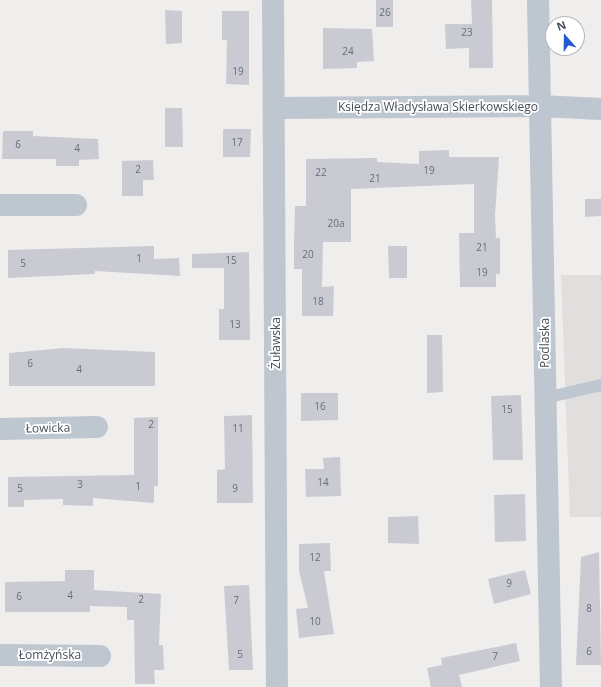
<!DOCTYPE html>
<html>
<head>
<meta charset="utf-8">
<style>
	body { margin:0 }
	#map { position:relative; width:601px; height:687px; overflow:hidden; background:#f0eded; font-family:"Open Sans",sans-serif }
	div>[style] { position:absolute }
	.education>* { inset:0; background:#e1dede }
	.building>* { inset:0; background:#cacbd2 }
	.service>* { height:12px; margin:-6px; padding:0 6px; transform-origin:6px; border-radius:6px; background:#bec6cf }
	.minor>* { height:22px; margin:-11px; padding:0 11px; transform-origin:11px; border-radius:11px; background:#bec6cf }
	span { translate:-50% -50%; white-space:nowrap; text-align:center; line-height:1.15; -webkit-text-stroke:3.5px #fff; paint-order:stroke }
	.number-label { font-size:10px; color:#676d77 }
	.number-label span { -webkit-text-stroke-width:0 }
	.street-label { font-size:12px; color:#464e59 }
	.north { position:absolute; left:545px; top:16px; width:40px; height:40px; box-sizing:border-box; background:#fff; border:1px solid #b5b8bd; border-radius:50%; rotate:340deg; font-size:11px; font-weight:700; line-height:16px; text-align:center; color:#464e59 }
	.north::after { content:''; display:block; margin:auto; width:14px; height:18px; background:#235bd4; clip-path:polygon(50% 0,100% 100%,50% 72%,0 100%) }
</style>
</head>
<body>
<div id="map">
	<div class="education">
		<div style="clip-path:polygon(561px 275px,601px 275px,601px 517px,570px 517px)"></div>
	</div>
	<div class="building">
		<div style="clip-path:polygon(376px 0,393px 0,393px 27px,376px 27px)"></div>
		<div style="clip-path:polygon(471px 0,492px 0,493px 68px,469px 68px,469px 48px,446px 49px,445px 24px,472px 24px)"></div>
		<div style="clip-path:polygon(165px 10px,182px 11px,182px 43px,166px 44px)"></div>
		<div style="clip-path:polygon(222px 11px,249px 11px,249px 85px,226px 84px,227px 40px,222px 40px)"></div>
		<div style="clip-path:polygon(323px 28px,372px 29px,374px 61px,357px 62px,357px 68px,323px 69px)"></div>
		<div style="clip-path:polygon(165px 108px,182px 108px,183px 147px,165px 147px)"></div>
		<div style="clip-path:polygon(223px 129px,251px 129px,250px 157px,223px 157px)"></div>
		<div style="clip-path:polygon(3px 131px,33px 131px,33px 136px,98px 139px,99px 159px,79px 160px,79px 166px,56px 166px,56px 159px,2px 159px)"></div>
		<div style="clip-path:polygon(449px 150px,449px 157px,499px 157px,495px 216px,496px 238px,500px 238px,500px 274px,496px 274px,496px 287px,460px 287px,459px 233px,474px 233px,474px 184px,351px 189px,351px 242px,323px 242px,322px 287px,334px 286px,333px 316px,302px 316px,302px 269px,294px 269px,294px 242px,295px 206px,306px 206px,306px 159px,377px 158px,377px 162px,419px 164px,419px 151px)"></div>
		<div style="clip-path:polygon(153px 160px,154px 180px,143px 180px,143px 196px,122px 196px,122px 161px)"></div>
		<div style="clip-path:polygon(585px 199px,601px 199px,601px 216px,585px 217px)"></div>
		<div style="clip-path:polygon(154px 246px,154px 259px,179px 258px,180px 276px,95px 271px,95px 274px,8px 278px,8px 250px)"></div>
		<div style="clip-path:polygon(388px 246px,407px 246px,407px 278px,389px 278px)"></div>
		<div style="clip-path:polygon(249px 252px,250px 340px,219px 340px,219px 309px,224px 309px,224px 268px,192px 268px,192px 254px)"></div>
		<div style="clip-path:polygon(427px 335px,442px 335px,443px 392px,427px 393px)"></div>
		<div style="clip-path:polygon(64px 348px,155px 352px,155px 386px,9px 386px,9px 353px)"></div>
		<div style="clip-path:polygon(301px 393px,338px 393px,338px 420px,301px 421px)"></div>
		<div style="clip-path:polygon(521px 395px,523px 460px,493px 460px,491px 396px)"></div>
		<div style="clip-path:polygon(252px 415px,253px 503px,217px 503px,217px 470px,225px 469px,224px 416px)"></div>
		<div style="clip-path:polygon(158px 417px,158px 486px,154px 486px,154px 503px,93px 498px,93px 506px,63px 505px,63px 499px,24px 500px,24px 507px,8px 507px,8px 477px,134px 475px,134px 418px)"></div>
		<div style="clip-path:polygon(340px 457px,341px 496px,306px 497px,305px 469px,324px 469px,323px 458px)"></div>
		<div style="clip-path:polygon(525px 494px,526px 541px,495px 542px,494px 495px)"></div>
		<div style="clip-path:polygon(418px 516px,419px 544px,388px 543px,388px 517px)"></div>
		<div style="clip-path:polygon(330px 543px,331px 571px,324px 571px,334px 634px,299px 638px,296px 609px,308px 608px,299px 571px,299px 544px)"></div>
		<div style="clip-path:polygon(599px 552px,601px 665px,576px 665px,581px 557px)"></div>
		<div style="clip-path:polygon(65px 570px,94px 570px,94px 590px,161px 594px,159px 645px,163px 645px,164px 670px,154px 670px,155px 684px,135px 684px,134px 620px,127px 620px,127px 607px,90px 606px,90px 612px,5px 612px,5px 582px,65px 581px)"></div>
		<div style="clip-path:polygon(525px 570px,531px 594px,494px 604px,488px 579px)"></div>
		<div style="clip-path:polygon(249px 585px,253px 670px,229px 670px,224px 586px)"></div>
		<div style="clip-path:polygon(516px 643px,520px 661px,459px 675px,462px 687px,431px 687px,427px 668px,442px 665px,441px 658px)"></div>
	</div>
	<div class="service">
		<div style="left:545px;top:398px;width:57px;rotate:-13.1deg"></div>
	</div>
	<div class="minor">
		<div style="left:273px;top:0;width:687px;rotate:89.67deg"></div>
		<div style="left:538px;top:0;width:687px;rotate:88.92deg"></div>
		<div style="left:274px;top:108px;width:266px;rotate:-0.4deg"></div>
		<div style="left:540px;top:106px;width:61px;rotate:2.8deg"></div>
		<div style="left:0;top:205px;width:76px"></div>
		<div style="left:0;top:429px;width:97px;rotate:-1.2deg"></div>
		<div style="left:0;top:655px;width:100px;rotate:0.6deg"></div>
	</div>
	<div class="number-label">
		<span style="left:385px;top:13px">26</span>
		<span style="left:467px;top:33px">23</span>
		<span style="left:348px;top:52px">24</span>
		<span style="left:238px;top:72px">19</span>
		<span style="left:237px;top:143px">17</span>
		<span style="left:18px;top:145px">6</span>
		<span style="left:77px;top:149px">4</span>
		<span style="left:138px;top:170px">2</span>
		<span style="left:429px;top:171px">19</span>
		<span style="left:321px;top:173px">22</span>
		<span style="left:375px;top:179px">21</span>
		<span style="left:336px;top:224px">20a</span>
		<span style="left:482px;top:248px">21</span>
		<span style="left:308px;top:255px">20</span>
		<span style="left:139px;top:259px">1</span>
		<span style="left:231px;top:261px">15</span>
		<span style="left:23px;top:264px">5</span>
		<span style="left:482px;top:273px">19</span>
		<span style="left:318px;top:302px">18</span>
		<span style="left:235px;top:325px">13</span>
		<span style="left:30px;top:364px">6</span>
		<span style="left:79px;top:370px">4</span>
		<span style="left:320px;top:407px">16</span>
		<span style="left:507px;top:410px">15</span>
		<span style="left:151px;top:425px">2</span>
		<span style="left:238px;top:429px">11</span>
		<span style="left:323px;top:483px">14</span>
		<span style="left:80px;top:485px">3</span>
		<span style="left:138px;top:487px">1</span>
		<span style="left:20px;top:489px">5</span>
		<span style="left:235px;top:489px">9</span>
		<span style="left:315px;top:558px">12</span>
		<span style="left:509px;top:584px">9</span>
		<span style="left:70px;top:596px">4</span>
		<span style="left:19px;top:597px">6</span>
		<span style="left:141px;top:600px">2</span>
		<span style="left:236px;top:601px">7</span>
		<span style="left:589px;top:609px">8</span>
		<span style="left:315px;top:622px">10</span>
		<span style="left:589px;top:652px">6</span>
		<span style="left:240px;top:655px">5</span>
		<span style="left:495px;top:657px">7</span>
	</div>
	<div class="street-label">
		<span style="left:438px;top:107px">Księdza Władysława Skierkowskiego</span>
		<span style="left:276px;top:343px;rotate:-90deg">Żuławska</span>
		<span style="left:545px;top:343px;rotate:-90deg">Podlaska</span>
		<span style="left:48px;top:428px;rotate:-1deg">Łowicka</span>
		<span style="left:50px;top:655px">Łomżyńska</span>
	</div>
	<div class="north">N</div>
</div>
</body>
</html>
